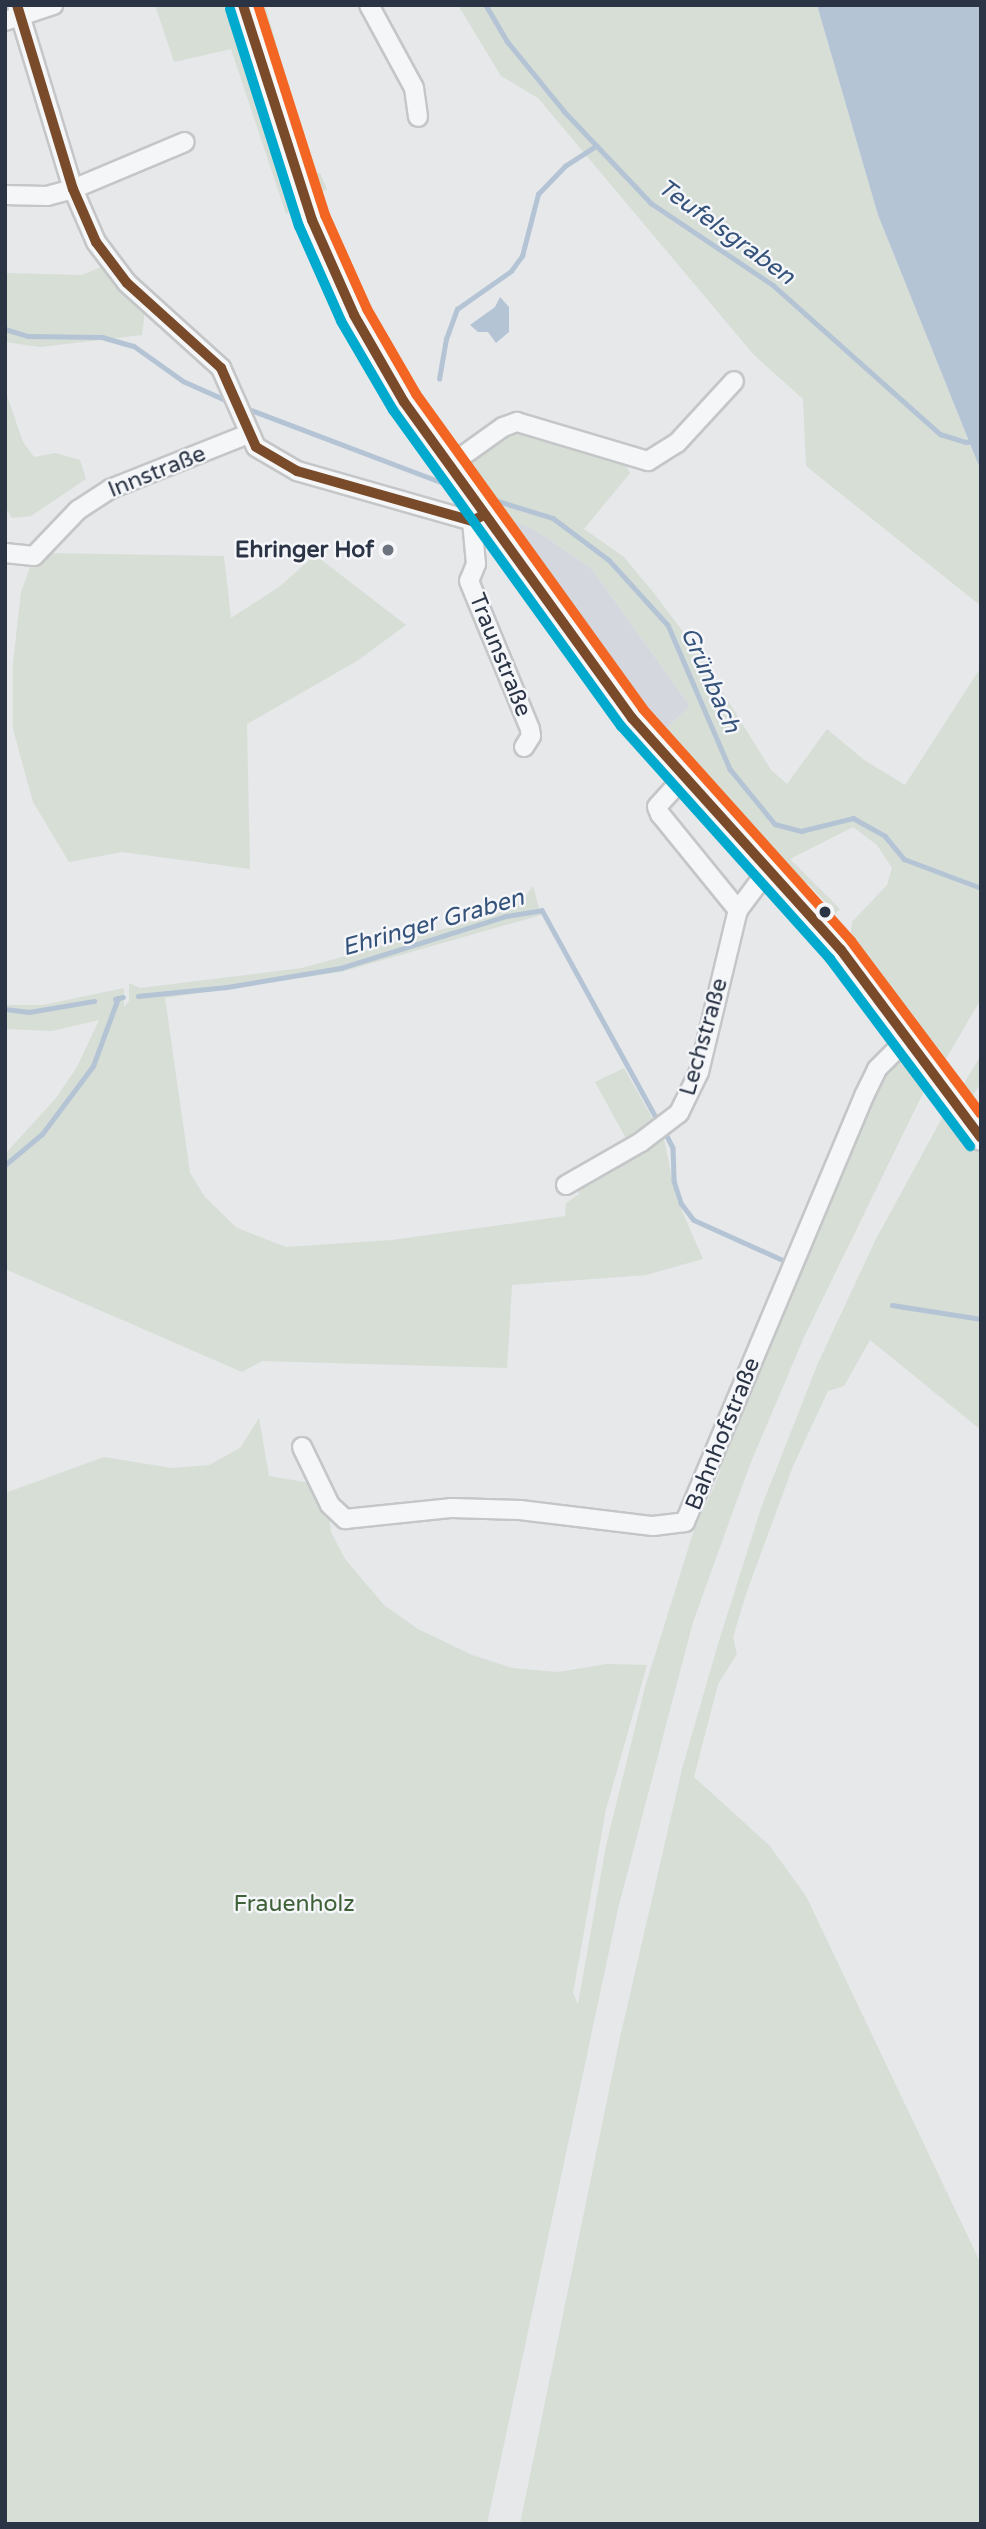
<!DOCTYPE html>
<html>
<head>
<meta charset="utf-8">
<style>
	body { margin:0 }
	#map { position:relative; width:986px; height:2529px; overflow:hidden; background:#e6e8ea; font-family:"Varela Round",sans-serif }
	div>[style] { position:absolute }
	.built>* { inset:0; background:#d4d7dd }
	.green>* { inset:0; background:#d6ded6 }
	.water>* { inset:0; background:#b4c4d5 }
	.stream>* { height:4.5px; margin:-2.25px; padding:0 2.25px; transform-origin:2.25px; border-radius:2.25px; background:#b4c4d5 }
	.roads { filter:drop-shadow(2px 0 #c4c6c8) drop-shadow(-2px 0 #c4c6c8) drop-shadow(0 2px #c4c6c8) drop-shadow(0 -2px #c4c6c8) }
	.minor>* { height:18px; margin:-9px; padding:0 9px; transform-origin:9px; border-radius:9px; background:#f5f6f7 }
	.secondary>* { height:24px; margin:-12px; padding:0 12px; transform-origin:12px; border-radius:12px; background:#f8f8f8 }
	.bus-1>* { height:10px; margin:-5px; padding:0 5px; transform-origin:5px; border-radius:5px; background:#7a4b2a }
	.bus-2>* { height:10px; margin:-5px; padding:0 5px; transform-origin:5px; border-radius:5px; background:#00a9ce }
	.bus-3>* { height:10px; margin:-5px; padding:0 5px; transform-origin:5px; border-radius:5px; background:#f26522 }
	.dots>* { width:19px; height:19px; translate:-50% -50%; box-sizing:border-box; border:4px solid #f4f6f9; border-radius:50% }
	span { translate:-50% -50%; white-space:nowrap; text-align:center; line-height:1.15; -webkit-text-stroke:5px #f4f6f9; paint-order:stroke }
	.street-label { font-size:23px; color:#2b3445 }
	.poi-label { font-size:23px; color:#2b3445; font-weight:700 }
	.right { translate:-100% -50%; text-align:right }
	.park-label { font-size:23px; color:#3f6138 }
	.water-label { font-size:24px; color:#34527a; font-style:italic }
	.frame { position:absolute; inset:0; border:7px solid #2b3445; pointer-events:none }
</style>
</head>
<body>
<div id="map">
	<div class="built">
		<div style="clip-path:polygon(489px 510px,537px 531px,591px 568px,690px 706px,659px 735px)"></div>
	</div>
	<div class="green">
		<div style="clip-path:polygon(155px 5px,234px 5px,296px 208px,286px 214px,231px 49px,174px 62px)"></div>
		<div style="clip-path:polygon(253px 5px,265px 5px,314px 173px,320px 173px,327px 189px,313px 197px)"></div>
		<div style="clip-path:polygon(458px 5px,817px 5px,878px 215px,981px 471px,981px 606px,806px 466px,803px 399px,754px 355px,538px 98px,501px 76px)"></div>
		<div style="clip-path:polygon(101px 267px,145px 310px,142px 335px,40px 347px,5px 342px,5px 273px,82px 275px)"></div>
		<div style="clip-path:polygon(5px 390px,23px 442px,34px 457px,55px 453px,80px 460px,86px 479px,31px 516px,12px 518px,5px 507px)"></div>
		<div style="clip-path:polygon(522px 430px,624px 462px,630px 473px,584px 529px,624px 557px,653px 592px,696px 649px,771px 770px,787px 784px,827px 729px,864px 760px,905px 785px,981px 667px,981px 999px,944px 1062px,850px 939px,852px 922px,887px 885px,892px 868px,877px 845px,853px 827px,790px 859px,840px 909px,836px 913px,807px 883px,795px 882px,659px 735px,690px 706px,591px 568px,537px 531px,489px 510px,462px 470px,502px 437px)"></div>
		<div style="clip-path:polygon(42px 553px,224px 556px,231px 618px,279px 587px,315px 555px,406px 625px,357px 661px,247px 724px,250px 869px,122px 852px,69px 862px,33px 802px,13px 729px,13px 663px,21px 592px,32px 562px)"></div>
		<div style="clip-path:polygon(533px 886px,541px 915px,341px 972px,165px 998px,190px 1173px,205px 1197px,237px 1228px,286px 1247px,392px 1240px,565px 1216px,566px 1203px,579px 1194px,577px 1185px,629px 1144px,595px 1082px,624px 1068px,664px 1139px,676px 1197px,703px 1259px,646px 1275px,512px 1285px,507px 1368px,262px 1361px,242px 1372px,5px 1269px,5px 1154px,56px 1098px,77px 1067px,99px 1020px,52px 1031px,6px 1029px,5px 1005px,43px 1005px,124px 988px,124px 1007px,129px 1001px,129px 983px,140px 988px,302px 968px,491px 916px,521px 902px)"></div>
		<div style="clip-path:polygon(981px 1055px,981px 1083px,972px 1096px,981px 1108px,981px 1121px,962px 1087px)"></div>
		<div style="clip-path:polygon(902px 1060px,925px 1089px,804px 1337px,749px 1467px,693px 1622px,618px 1909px,487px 2524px,5px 2524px,5px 1493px,104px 1457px,172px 1468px,209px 1465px,240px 1448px,259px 1418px,269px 1476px,316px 1484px,328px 1511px,331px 1532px,345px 1559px,384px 1605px,418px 1629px,472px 1655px,512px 1668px,558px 1672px,607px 1664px,647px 1665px,606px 1809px,573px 1993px,578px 2004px,606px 1846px,645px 1687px,694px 1530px,720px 1473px,724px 1442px,869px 1094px,886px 1068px)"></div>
		<div style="clip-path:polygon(948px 1107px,981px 1154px,981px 1430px,870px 1340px,844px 1386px,828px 1391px,793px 1466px,746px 1594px,733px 1637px,737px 1654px,718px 1684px,694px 1777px,769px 1845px,806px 1896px,981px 2264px,981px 2524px,520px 2524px,619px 2042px,682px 1769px,718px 1644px,761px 1508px,818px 1363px,876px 1239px)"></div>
	</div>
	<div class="water">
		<div style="clip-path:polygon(817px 5px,981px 5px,981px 471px,878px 215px)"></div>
		<div style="clip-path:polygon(500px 297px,509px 307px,509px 332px,496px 343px,488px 332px,478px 332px,470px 325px,495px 307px)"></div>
	</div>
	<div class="stream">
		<div style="left:486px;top:5px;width:42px;rotate:59.7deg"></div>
		<div style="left:507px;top:41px;width:90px;rotate:50.8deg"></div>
		<div style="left:564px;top:111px;width:127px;rotate:46.6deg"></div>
		<div style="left:651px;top:203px;width:147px;rotate:33.9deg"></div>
		<div style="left:773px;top:285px;width:224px;rotate:41.7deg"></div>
		<div style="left:940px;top:434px;width:27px;rotate:17deg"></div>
		<div style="left:966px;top:442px;width:15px;rotate:-8deg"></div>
		<div style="left:5px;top:329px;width:24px;rotate:17deg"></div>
		<div style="left:28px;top:336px;width:74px;rotate:0.8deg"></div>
		<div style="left:102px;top:337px;width:33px;rotate:16deg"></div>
		<div style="left:134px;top:346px;width:60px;rotate:35.5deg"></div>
		<div style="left:183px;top:381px;width:49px;rotate:24deg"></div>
		<div style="left:439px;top:379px;width:41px;rotate:-80.1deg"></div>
		<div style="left:446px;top:339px;width:32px;rotate:-70deg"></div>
		<div style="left:457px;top:309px;width:66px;rotate:-35.1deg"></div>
		<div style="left:511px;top:271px;width:19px;rotate:-54deg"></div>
		<div style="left:522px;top:256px;width:64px;rotate:-75.5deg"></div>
		<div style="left:538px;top:194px;width:39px;rotate:-46deg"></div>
		<div style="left:565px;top:166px;width:37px;rotate:-33deg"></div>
		<div style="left:246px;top:408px;width:222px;rotate:20.8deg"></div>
		<div style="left:485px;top:497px;width:71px;rotate:17.2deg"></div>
		<div style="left:553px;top:518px;width:70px;rotate:36.9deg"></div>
		<div style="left:609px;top:560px;width:88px;rotate:47.8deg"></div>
		<div style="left:668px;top:625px;width:157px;rotate:66.7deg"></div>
		<div style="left:730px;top:769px;width:71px;rotate:50.7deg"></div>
		<div style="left:775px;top:824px;width:27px;rotate:15deg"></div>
		<div style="left:801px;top:831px;width:54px;rotate:-14deg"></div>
		<div style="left:853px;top:818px;width:37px;rotate:29deg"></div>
		<div style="left:885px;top:836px;width:30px;rotate:50deg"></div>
		<div style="left:904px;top:859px;width:82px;rotate:20.6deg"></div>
		<div style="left:138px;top:996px;width:89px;rotate:-5.8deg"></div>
		<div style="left:227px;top:987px;width:116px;rotate:-9.5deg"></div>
		<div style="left:341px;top:968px;width:173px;rotate:-17.5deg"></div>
		<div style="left:506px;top:916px;width:36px;rotate:-9deg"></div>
		<div style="left:542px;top:910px;width:241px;rotate:61.2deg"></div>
		<div style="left:115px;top:999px;width:8px;rotate:-14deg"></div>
		<div style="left:5px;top:1009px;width:24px;rotate:7deg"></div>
		<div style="left:29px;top:1012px;width:66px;rotate:-9.6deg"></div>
		<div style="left:667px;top:1136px;width:13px;rotate:63deg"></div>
		<div style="left:673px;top:1148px;width:33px;rotate:88deg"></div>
		<div style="left:674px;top:1181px;width:23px;rotate:72deg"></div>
		<div style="left:681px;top:1203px;width:21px;rotate:53deg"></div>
		<div style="left:694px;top:1220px;width:100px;rotate:24.3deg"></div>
		<div style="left:5px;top:1165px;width:48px;rotate:-40deg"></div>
		<div style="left:42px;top:1134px;width:85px;rotate:-53.1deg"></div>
		<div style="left:93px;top:1066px;width:72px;rotate:-69.8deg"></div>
		<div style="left:892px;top:1305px;width:90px;rotate:8.9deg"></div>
	</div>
	<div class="roads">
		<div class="minor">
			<div style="left:17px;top:5px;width:192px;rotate:73.1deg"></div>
			<div style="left:73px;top:189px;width:58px;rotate:66.5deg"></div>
			<div style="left:96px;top:242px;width:51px;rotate:52.9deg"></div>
			<div style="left:127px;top:283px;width:127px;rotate:42.1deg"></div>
			<div style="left:221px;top:368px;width:86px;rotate:66.1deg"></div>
			<div style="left:256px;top:447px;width:48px;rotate:30.3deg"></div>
			<div style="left:297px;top:471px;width:182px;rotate:15.9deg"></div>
			<div style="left:472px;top:521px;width:11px;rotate:-27deg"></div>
			<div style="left:369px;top:5px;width:94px;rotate:61.5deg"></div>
			<div style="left:414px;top:88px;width:29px;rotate:82deg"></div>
			<div style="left:5px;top:21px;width:51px;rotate:-18.4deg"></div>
			<div style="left:5px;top:195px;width:42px;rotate:1.4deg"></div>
			<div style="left:47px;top:196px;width:27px;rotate:-15deg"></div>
			<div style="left:73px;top:189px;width:121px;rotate:-22.8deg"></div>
			<div style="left:447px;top:467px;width:69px;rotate:-35.5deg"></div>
			<div style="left:503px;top:427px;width:15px;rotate:-20deg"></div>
			<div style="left:517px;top:422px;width:137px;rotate:16.6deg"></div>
			<div style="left:648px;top:461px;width:34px;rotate:-32deg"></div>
			<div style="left:677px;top:443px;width:84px;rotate:-47.4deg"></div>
			<div style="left:472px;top:521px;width:43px;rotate:84.7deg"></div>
			<div style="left:476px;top:564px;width:18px;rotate:112deg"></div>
			<div style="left:469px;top:581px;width:160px;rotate:67.6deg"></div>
			<div style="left:530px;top:729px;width:7px;rotate:82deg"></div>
			<div style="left:531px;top:736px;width:13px;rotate:122deg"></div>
			<div style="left:5px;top:553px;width:29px;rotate:6deg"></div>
			<div style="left:34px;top:556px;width:64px;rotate:-46.3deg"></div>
			<div style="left:78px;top:510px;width:38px;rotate:-33deg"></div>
			<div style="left:110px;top:489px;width:149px;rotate:-21.7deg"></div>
			<div style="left:674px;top:788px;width:25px;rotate:132deg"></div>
			<div style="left:657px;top:807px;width:8px;rotate:67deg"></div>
			<div style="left:660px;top:814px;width:124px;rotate:50.9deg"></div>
			<div style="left:566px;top:1185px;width:86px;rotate:-29.8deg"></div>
			<div style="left:641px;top:1142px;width:48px;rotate:-37.3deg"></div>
			<div style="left:679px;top:1113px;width:46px;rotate:-64deg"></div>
			<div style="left:699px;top:1072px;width:167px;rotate:-76.5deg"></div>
			<div style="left:738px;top:910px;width:50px;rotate:-53.1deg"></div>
			<div style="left:302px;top:1447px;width:64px;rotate:64.2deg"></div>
			<div style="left:330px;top:1505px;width:21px;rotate:43deg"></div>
			<div style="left:345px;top:1519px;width:108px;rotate:-5.9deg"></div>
			<div style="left:452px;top:1508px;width:68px;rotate:1.7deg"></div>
			<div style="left:520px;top:1510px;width:134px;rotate:6.9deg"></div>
			<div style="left:653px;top:1526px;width:32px;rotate:-7deg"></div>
			<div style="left:685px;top:1522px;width:462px;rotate:-67.2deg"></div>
			<div style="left:864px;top:1096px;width:30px;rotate:-64deg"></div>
			<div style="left:877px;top:1069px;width:44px;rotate:-45deg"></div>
		</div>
		<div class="secondary">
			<div style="left:243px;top:5px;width:226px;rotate:72.2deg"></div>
			<div style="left:312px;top:220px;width:104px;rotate:66.1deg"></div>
			<div style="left:354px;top:315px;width:100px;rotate:60.1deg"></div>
			<div style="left:404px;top:402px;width:390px;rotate:54.2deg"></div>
			<div style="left:632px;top:718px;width:312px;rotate:48deg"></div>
			<div style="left:841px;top:950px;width:234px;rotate:53.3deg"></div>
		</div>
	</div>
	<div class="bus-1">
		<div style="left:17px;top:5px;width:192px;rotate:73.1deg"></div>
		<div style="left:73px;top:189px;width:58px;rotate:66.5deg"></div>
		<div style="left:96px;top:242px;width:51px;rotate:52.9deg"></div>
		<div style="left:127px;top:283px;width:127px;rotate:42.1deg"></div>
		<div style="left:221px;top:368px;width:86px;rotate:66.1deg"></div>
		<div style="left:256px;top:447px;width:48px;rotate:30.3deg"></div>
		<div style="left:297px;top:471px;width:182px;rotate:15.9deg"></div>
		<div style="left:472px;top:521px;width:11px;rotate:-27deg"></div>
		<div style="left:243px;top:5px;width:226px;rotate:72.2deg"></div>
		<div style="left:312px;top:220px;width:104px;rotate:66.1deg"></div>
		<div style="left:354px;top:315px;width:100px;rotate:60.1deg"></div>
		<div style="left:404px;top:402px;width:390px;rotate:54.2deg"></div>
		<div style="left:632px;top:718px;width:312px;rotate:48deg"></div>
		<div style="left:841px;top:950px;width:234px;rotate:53.3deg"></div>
	</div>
	<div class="bus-2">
		<div style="left:230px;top:9px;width:228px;rotate:72.4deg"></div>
		<div style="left:299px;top:226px;width:104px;rotate:66.1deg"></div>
		<div style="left:341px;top:321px;width:103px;rotate:59.7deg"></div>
		<div style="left:393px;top:410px;width:390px;rotate:54.2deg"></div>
		<div style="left:621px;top:726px;width:313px;rotate:48.1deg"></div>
		<div style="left:830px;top:959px;width:234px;rotate:53.2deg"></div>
	</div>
	<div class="bus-3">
		<div style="left:258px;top:5px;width:220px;rotate:72.3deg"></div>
		<div style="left:325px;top:215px;width:103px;rotate:65.9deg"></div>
		<div style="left:367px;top:309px;width:98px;rotate:60deg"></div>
		<div style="left:416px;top:394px;width:388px;rotate:54.2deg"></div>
		<div style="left:643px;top:709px;width:312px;rotate:48.1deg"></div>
		<div style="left:851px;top:941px;width:216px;rotate:53.1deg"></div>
	</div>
	<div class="dots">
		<div style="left:388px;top:550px;background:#6c737f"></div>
		<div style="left:825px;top:912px;background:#2b3445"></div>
	</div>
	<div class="street-label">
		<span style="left:157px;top:472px;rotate:-22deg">Innstraße</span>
		<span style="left:500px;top:655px;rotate:68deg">Traunstraße</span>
		<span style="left:704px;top:1037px;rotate:-74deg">Lechstraße</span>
		<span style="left:723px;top:1434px;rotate:-68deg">Bahnhofstraße</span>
	</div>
	<div class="poi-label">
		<span class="right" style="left:374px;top:550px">Ehringer Hof</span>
	</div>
	<div class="park-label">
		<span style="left:294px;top:1904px">Frauenholz</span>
	</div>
	<div class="water-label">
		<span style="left:726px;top:232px;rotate:36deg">Teufelsgraben</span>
		<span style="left:710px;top:680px;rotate:66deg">Grünbach</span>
		<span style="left:433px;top:923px;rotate:-16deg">Ehringer Graben</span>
	</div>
	<div class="frame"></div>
</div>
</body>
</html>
